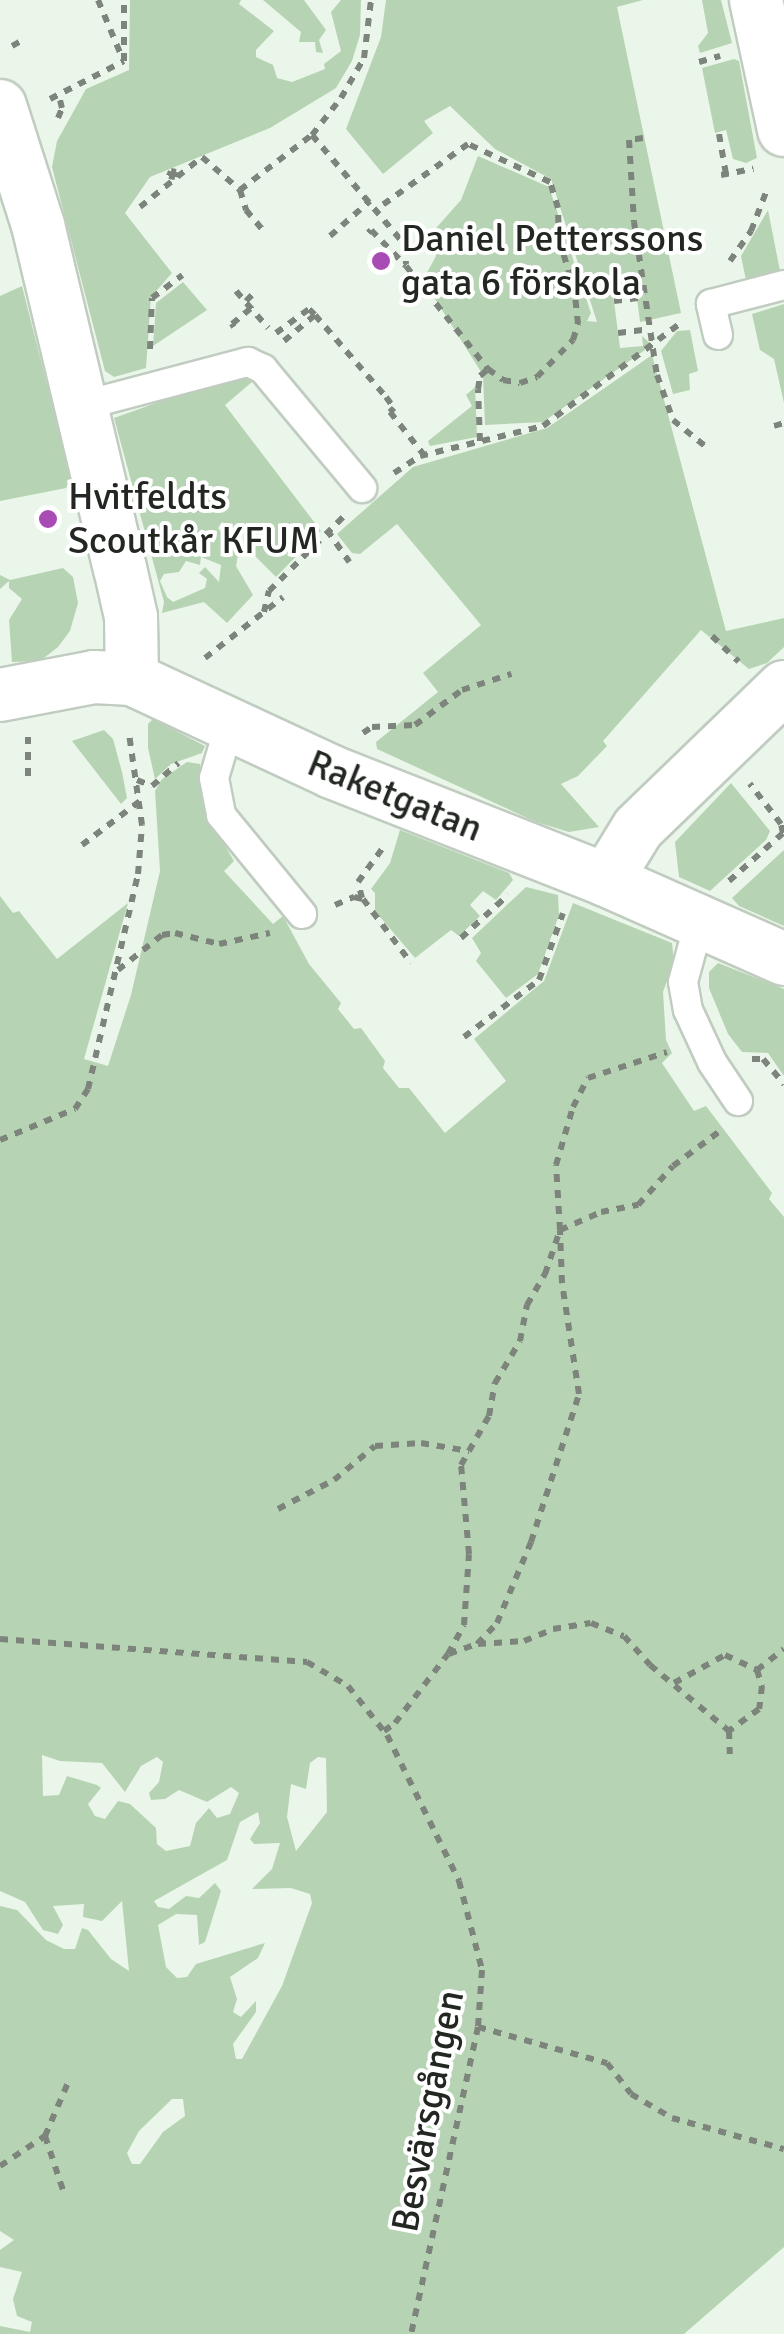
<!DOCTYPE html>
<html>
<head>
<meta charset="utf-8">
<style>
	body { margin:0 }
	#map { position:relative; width:784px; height:2334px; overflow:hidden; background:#ebf6ea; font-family:Signika,sans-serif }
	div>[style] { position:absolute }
	.green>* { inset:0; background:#b6d4b3 }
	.path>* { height:6px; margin-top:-3px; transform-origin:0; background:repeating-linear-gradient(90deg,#7d847c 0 8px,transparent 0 16px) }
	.roads { filter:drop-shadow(2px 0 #c1ccc0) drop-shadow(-2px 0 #c1ccc0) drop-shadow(0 2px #c1ccc0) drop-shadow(0 -2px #c1ccc0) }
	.lane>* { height:28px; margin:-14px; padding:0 14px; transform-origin:14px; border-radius:14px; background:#fff }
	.street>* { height:52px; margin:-26px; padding:0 26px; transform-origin:26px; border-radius:26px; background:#fff }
	.dots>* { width:28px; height:28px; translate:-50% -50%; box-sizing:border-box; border:5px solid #fff; border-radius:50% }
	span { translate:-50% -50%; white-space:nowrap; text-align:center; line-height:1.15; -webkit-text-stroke:8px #fff; paint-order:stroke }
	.poi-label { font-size:38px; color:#232722 }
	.left { translate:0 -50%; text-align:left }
	.street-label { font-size:38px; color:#232722 }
</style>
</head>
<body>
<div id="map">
	<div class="green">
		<div style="clip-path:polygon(130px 0,241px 0,239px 4px,274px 31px,256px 50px,256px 57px,273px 65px,277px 78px,292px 82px,325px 69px,324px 64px,341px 51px,331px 12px,341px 0,361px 0,360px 35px,352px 61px,336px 88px,270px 128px,150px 177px,125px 213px,172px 273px,151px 297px,146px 368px,114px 377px,105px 371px,52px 167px,57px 141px,86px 89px,129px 70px)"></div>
		<div style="clip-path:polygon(263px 0,304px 0,326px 30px,319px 40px,323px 53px,316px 52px,315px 42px,299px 42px,301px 32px)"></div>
		<div style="clip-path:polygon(386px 0,643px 0,617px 7px,681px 313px,640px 322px,635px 283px,612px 286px,620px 348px,643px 346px,642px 336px,652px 345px,543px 422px,485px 425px,483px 375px,423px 280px,436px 256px,429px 236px,461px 200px,478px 156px,549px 187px,591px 313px,587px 321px,597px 322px,551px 179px,495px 149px,450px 106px,424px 121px,433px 133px,383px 174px,346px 129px,381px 37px)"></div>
		<div style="clip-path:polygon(702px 0,721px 0,732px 43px,700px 53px,698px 46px,708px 33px)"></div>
		<div style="clip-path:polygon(734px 59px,739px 61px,757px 158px,746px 163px,733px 159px,726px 130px,715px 133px,702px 68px)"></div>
		<div style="clip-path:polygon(768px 210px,780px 271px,747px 285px,741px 256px)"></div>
		<div style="clip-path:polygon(183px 282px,207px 310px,153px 346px,156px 303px)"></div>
		<div style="clip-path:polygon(22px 286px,71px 479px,66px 488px,0 501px,0 296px)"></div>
		<div style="clip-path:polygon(784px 304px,784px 403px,774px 359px,760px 350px,752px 314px)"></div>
		<div style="clip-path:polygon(690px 330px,698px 371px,689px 374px,690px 390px,673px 394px,661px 351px,677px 331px)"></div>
		<div style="clip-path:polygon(652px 355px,726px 631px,784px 618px,784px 647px,767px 663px,749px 669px,701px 630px,603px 741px,607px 746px,578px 776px,561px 784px,599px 827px,569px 832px,536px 822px,377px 749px,376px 742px,438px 692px,423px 673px,481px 625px,397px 524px,360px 554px,352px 553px,337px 534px,413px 467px,547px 428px)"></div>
		<div style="clip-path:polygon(evenodd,240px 373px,253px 376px,252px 382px,225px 405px,321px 531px,276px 577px,243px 544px,243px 535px,222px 522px,218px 528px,238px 555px,236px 566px,253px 595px,227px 623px,204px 602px,162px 613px,164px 602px,114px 418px,240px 373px,201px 557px,221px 565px,219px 582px,205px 567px,199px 573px,207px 579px,205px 588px,173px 602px,167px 597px,160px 581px,164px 574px,179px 572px,186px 561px,200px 565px,201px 557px)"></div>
		<div style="clip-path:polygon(475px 387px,477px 437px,430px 446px,428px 441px,472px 406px,466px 395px)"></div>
		<div style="clip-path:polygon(63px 568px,73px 577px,78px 603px,70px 631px,58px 647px,40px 661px,12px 662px,9px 620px,22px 599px,9px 588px,9px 581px,0 589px,0 575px,10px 580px)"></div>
		<div style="clip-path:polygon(153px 719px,205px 746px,202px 753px,171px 764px,155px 779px,148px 748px,148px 724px)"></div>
		<div style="clip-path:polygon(104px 730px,113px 739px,122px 772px,127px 798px,121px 804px,72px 741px)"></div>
		<div style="clip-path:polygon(evenodd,187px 762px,200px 764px,205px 812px,234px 861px,224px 871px,273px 924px,283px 916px,309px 964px,341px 1003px,338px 1009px,354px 1029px,361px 1028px,385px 1061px,383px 1068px,399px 1088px,409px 1088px,445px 1133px,506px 1081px,474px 1039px,544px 981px,573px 903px,672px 943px,674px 962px,663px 992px,666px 1040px,672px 1053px,662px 1063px,694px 1111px,706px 1106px,772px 1193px,769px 1199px,784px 1217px,784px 2247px,684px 2334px,0 2334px,0 2326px,30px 2332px,32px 2322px,17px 2316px,13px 2299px,22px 2272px,0 2267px,0 2250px,14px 2240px,0 2231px,0 1906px,17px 1910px,46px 1940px,64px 1949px,75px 1949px,82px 1928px,88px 1930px,111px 1959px,129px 1971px,122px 1901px,102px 1921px,83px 1917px,84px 1904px,53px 1906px,63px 1925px,58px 1934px,43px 1930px,25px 1902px,0 1891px,0 896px,13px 913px,19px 911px,57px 959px,128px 903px,84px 1059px,108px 1066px,131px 995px,160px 871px,155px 791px,162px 779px,187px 762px,42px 1755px,60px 1761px,102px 1763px,125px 1792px,141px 1766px,157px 1757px,163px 1762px,159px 1782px,149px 1793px,151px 1800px,165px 1799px,179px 1790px,207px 1802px,231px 1787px,239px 1793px,230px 1814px,217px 1818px,209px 1808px,196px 1823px,190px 1846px,166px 1851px,157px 1844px,156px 1828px,130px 1804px,118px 1801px,105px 1819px,95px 1816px,88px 1804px,101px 1788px,97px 1785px,67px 1776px,59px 1795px,43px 1796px,42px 1755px,187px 762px,318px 1757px,326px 1758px,327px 1812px,296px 1851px,287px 1817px,291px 1784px,306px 1789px,310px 1763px,318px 1757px,187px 762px,258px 1812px,260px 1823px,250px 1839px,254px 1844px,280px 1843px,272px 1869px,252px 1889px,291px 1888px,310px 1894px,312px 1903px,282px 1986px,242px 2059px,236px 2059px,233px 2044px,256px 2012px,256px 2001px,241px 2017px,233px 2012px,237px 1999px,230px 1977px,258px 1958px,265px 1943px,196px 1964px,187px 1977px,177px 1978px,166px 1967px,158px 1925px,176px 1914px,197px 1915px,199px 1945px,205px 1942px,221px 1891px,215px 1883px,199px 1898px,186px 1896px,169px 1909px,158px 1907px,154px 1901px,227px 1860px,240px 1822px,258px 1812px,187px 762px,172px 2099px,183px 2099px,185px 2116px,163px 2132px,140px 2164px,132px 2164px,127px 2153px,139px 2131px,172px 2099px)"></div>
		<div style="clip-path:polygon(731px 783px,770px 831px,766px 840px,710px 891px,679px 877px,675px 842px)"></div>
		<div style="clip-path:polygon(400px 830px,509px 873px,513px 880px,496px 900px,483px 891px,470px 905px,480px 916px,459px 936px,451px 930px,415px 958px,375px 911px,375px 893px,371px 889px,390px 863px)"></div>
		<div style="clip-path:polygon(784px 850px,784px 926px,739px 906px,732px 898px)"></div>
		<div style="clip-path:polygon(526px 887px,558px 895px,559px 915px,538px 974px,506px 998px,476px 961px,481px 953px,472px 938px)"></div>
		<div style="clip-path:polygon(718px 963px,784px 989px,784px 1076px,768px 1053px,742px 1052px,728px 1034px,709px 988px,709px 972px)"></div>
	</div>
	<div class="path">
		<div style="left:98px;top:0;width:60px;rotate:67.3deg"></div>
		<div style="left:12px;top:46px;width:10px;rotate:-29deg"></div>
		<div style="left:699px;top:62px;width:22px;rotate:-16deg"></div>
		<div style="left:50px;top:99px;width:83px;rotate:-27.2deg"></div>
		<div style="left:124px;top:61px;width:61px;rotate:-90deg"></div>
		<div style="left:58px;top:118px;width:11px;rotate:-68deg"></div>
		<div style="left:62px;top:108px;width:12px;rotate:-104deg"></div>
		<div style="left:719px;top:134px;width:41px;rotate:80.1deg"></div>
		<div style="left:312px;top:135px;width:144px;rotate:49.8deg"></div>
		<div style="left:405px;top:245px;width:19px;rotate:87deg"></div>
		<div style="left:643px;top:138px;width:14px;rotate:172deg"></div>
		<div style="left:629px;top:140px;width:82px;rotate:86.5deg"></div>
		<div style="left:634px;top:222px;width:155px;rotate:81.5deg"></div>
		<div style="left:657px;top:375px;width:48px;rotate:70.4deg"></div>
		<div style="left:673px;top:420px;width:41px;rotate:39.1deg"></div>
		<div style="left:171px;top:171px;width:5px;rotate:11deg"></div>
		<div style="left:176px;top:172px;width:5px;rotate:101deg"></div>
		<div style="left:175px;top:177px;width:6px;rotate:-171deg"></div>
		<div style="left:169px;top:176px;width:5px;rotate:-68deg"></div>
		<div style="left:721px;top:175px;width:33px;rotate:-11deg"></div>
		<div style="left:240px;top:190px;width:91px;rotate:-37.4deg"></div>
		<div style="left:312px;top:135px;width:47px;rotate:-51.9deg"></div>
		<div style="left:341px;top:98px;width:46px;rotate:-60.1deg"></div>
		<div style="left:364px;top:58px;width:58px;rotate:-83.1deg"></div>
		<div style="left:140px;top:207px;width:80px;rotate:-38.9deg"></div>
		<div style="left:202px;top:157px;width:50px;rotate:41deg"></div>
		<div style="left:240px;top:190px;width:21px;rotate:73deg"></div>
		<div style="left:246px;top:210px;width:30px;rotate:50deg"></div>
		<div style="left:368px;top:233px;width:4px;rotate:-45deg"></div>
		<div style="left:371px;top:230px;width:50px;rotate:45.8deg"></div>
		<div style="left:406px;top:266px;width:132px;rotate:51.5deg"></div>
		<div style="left:488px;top:369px;width:19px;rotate:36deg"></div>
		<div style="left:503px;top:380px;width:17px;rotate:10deg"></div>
		<div style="left:520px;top:383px;width:18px;rotate:-19deg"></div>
		<div style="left:537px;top:377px;width:52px;rotate:-45.8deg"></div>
		<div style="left:573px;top:340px;width:17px;rotate:-73deg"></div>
		<div style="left:578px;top:324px;width:31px;rotate:-96deg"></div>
		<div style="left:575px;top:293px;width:56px;rotate:-106.5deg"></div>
		<div style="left:559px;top:239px;width:31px;rotate:-92deg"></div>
		<div style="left:558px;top:208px;width:27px;rotate:-107deg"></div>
		<div style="left:550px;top:182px;width:90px;rotate:-155.1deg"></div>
		<div style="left:468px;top:144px;width:112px;rotate:144.5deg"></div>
		<div style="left:330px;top:236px;width:53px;rotate:-41.2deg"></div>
		<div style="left:730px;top:261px;width:37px;rotate:-55deg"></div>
		<div style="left:751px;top:231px;width:47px;rotate:-68.9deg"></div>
		<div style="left:236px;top:291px;width:49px;rotate:49.1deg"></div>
		<div style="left:246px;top:301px;width:11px;rotate:-45deg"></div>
		<div style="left:614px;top:301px;width:32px;rotate:-7deg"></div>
		<div style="left:234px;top:327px;width:4px;rotate:-124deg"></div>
		<div style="left:232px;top:324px;width:25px;rotate:-40deg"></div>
		<div style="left:276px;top:333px;width:41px;rotate:-36deg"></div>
		<div style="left:309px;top:309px;width:8px;rotate:45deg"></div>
		<div style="left:618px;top:333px;width:31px;rotate:-7deg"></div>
		<div style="left:284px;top:341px;width:40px;rotate:-40deg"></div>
		<div style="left:315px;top:315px;width:108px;rotate:49.1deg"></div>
		<div style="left:386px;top:397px;width:14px;rotate:54deg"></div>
		<div style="left:394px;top:408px;width:6px;rotate:135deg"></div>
		<div style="left:390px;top:412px;width:55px;rotate:51.7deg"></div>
		<div style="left:150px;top:349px;width:51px;rotate:-87.8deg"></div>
		<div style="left:152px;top:298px;width:38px;rotate:-37deg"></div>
		<div style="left:774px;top:426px;width:10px;rotate:-17deg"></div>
		<div style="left:480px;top:441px;width:52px;rotate:-92.2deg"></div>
		<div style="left:478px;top:389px;width:13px;rotate:-81deg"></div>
		<div style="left:480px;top:376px;width:11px;rotate:-41deg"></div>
		<div style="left:394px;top:473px;width:31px;rotate:-33deg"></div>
		<div style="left:420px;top:456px;width:127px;rotate:-13.7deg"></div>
		<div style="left:543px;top:426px;width:169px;rotate:-36.8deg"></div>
		<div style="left:327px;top:530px;width:39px;rotate:55deg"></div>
		<div style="left:264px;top:612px;width:22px;rotate:-77deg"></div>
		<div style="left:269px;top:591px;width:105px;rotate:-45deg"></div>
		<div style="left:712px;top:636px;width:37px;rotate:44deg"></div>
		<div style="left:205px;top:658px;width:99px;rotate:-38deg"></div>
		<div style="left:363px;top:733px;width:11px;rotate:-34deg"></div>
		<div style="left:372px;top:727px;width:43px;rotate:-2.7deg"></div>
		<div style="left:415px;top:725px;width:59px;rotate:-36.7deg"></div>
		<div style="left:462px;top:690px;width:52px;rotate:-18.1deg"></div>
		<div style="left:28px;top:776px;width:39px;rotate:-90deg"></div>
		<div style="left:137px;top:780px;width:16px;rotate:22deg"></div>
		<div style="left:152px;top:786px;width:35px;rotate:-41deg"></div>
		<div style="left:82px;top:845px;width:73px;rotate:-37.2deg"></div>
		<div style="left:729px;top:881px;width:72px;rotate:-41.6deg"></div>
		<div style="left:783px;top:833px;width:9px;rotate:-103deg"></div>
		<div style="left:781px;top:824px;width:51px;rotate:-127.8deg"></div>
		<div style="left:362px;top:898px;width:16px;rotate:-104deg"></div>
		<div style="left:358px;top:882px;width:46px;rotate:-53.9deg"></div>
		<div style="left:335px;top:905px;width:21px;rotate:-23deg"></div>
		<div style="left:354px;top:897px;width:9px;rotate:13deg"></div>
		<div style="left:363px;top:899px;width:80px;rotate:53.1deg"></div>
		<div style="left:461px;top:938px;width:64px;rotate:-42.5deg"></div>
		<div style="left:118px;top:970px;width:56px;rotate:-38.5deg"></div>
		<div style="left:162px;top:935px;width:13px;rotate:-9deg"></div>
		<div style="left:175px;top:933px;width:45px;rotate:14deg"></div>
		<div style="left:219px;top:944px;width:52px;rotate:-12.2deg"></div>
		<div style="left:464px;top:1037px;width:94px;rotate:-37.2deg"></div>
		<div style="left:539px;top:980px;width:71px;rotate:-70.3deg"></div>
		<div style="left:752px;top:1059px;width:11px"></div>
		<div style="left:763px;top:1059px;width:33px;rotate:50deg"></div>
		<div style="left:0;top:1140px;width:81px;rotate:-22.5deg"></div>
		<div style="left:75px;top:1109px;width:24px;rotate:-57deg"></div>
		<div style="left:88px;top:1089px;width:221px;rotate:-76.9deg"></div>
		<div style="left:138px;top:874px;width:49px;rotate:-85.3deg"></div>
		<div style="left:142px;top:825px;width:92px;rotate:-98.1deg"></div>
		<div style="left:278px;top:1509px;width:63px;rotate:-27.4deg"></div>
		<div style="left:334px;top:1480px;width:53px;rotate:-39.7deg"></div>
		<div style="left:375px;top:1446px;width:46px;rotate:-3.7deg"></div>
		<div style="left:421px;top:1443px;width:49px;rotate:9.5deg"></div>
		<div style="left:0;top:1639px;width:308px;rotate:4.3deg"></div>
		<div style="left:307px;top:1662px;width:48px;rotate:30.3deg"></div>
		<div style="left:348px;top:1686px;width:63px;rotate:51.5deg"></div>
		<div style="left:387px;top:1735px;width:163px;rotate:63.7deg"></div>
		<div style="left:459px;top:1881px;width:92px;rotate:75.5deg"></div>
		<div style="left:482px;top:1970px;width:57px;rotate:94deg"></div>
		<div style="left:478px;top:2027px;width:314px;rotate:102.3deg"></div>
		<div style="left:478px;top:1644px;width:46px;rotate:-3.7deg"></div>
		<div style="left:524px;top:1641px;width:31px;rotate:-22deg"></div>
		<div style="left:553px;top:1629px;width:38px;rotate:-9deg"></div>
		<div style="left:591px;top:1623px;width:35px;rotate:22deg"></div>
		<div style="left:624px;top:1636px;width:39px;rotate:48deg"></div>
		<div style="left:650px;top:1665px;width:103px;rotate:39.9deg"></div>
		<div style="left:729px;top:1731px;width:23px;rotate:88deg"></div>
		<div style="left:449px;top:1654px;width:30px;rotate:-20deg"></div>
		<div style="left:477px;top:1644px;width:29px;rotate:-46deg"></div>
		<div style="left:497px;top:1623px;width:88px;rotate:-67.2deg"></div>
		<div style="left:531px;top:1542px;width:156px;rotate:-72deg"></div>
		<div style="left:579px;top:1394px;width:112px;rotate:-98.7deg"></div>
		<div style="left:562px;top:1283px;width:53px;rotate:-92.2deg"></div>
		<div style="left:560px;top:1230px;width:45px;rotate:-23.7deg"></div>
		<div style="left:601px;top:1212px;width:38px;rotate:-11deg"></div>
		<div style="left:638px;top:1205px;width:52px;rotate:-48.1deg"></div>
		<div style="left:673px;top:1166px;width:59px;rotate:-36.7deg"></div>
		<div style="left:757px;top:1670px;width:34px;rotate:-38deg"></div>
		<div style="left:674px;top:1683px;width:58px;rotate:-28.8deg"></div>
		<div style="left:725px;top:1655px;width:35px;rotate:25deg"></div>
		<div style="left:757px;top:1670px;width:17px;rotate:73deg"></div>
		<div style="left:762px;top:1686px;width:23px;rotate:97deg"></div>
		<div style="left:759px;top:1709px;width:37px;rotate:144deg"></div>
		<div style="left:384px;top:1731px;width:14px;rotate:-36deg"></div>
		<div style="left:395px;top:1723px;width:87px;rotate:-52.5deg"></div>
		<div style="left:448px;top:1654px;width:33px;rotate:-61deg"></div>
		<div style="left:464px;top:1625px;width:71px;rotate:-86deg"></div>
		<div style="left:469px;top:1554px;width:89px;rotate:-95.1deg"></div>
		<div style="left:461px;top:1465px;width:56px;rotate:-60.3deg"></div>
		<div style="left:489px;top:1416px;width:34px;rotate:-80deg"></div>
		<div style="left:495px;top:1383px;width:49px;rotate:-59.2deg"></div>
		<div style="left:520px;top:1341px;width:37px;rotate:-79deg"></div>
		<div style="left:527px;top:1305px;width:36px;rotate:-60deg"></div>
		<div style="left:545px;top:1274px;width:46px;rotate:-71.2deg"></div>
		<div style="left:560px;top:1230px;width:65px;rotate:-93.5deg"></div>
		<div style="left:556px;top:1165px;width:60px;rotate:-73.7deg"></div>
		<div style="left:573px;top:1107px;width:33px;rotate:-63deg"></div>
		<div style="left:588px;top:1078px;width:83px;rotate:-18.2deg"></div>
		<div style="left:478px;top:2027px;width:134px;rotate:15.6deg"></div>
		<div style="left:607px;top:2063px;width:39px;rotate:52deg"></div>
		<div style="left:631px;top:2094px;width:48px;rotate:30.3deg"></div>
		<div style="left:672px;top:2118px;width:116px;rotate:15.5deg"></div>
		<div style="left:45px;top:2136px;width:63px;rotate:-66.7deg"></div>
		<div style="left:0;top:2166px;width:54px;rotate:-33.7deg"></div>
		<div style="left:45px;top:2136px;width:57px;rotate:71.6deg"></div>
	</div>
	<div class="roads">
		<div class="lane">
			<div style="left:718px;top:335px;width:32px;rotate:-103deg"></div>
			<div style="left:711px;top:304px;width:75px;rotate:-14.6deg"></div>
			<div style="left:81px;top:406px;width:173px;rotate:-14.8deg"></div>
			<div style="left:248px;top:362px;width:17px;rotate:25deg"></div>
			<div style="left:263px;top:369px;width:155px;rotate:50.2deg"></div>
			<div style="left:229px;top:727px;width:53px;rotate:106.4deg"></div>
			<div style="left:214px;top:778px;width:38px;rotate:79deg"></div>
			<div style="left:221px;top:815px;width:128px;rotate:50.7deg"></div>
			<div style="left:699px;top:923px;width:61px;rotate:105.2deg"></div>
			<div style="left:683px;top:982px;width:28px;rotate:80deg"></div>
			<div style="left:688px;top:1010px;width:57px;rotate:65.2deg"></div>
			<div style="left:712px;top:1062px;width:47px;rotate:56.3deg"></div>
		</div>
		<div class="street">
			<div style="left:756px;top:0;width:133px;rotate:77.8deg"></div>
			<div style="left:0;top:106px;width:125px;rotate:72.3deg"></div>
			<div style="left:38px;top:225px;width:353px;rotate:76.6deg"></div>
			<div style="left:120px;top:568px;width:50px;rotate:77.3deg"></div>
			<div style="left:131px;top:617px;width:62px;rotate:89.1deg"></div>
			<div style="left:0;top:695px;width:96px;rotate:-10.8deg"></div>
			<div style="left:94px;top:677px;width:38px;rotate:3deg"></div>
			<div style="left:132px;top:679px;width:221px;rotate:24.9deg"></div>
			<div style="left:332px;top:772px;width:295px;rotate:21.5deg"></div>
			<div style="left:606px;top:880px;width:195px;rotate:23.9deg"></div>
			<div style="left:606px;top:880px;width:61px;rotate:-58.4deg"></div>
			<div style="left:638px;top:828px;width:203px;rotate:-44deg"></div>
		</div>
	</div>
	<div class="dots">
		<div style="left:381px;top:261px;background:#a84bb5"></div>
		<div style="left:48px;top:519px;background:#a84bb5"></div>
	</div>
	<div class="poi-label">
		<span class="left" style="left:401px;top:261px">Daniel Petterssons<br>gata 6 förskola</span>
		<span class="left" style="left:68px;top:519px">Hvitfeldts<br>Scoutkår KFUM</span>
	</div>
	<div class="street-label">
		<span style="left:395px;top:796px;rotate:22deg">Raketgatan</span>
		<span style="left:428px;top:2111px;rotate:-79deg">Besvärsgången</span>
	</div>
</div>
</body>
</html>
